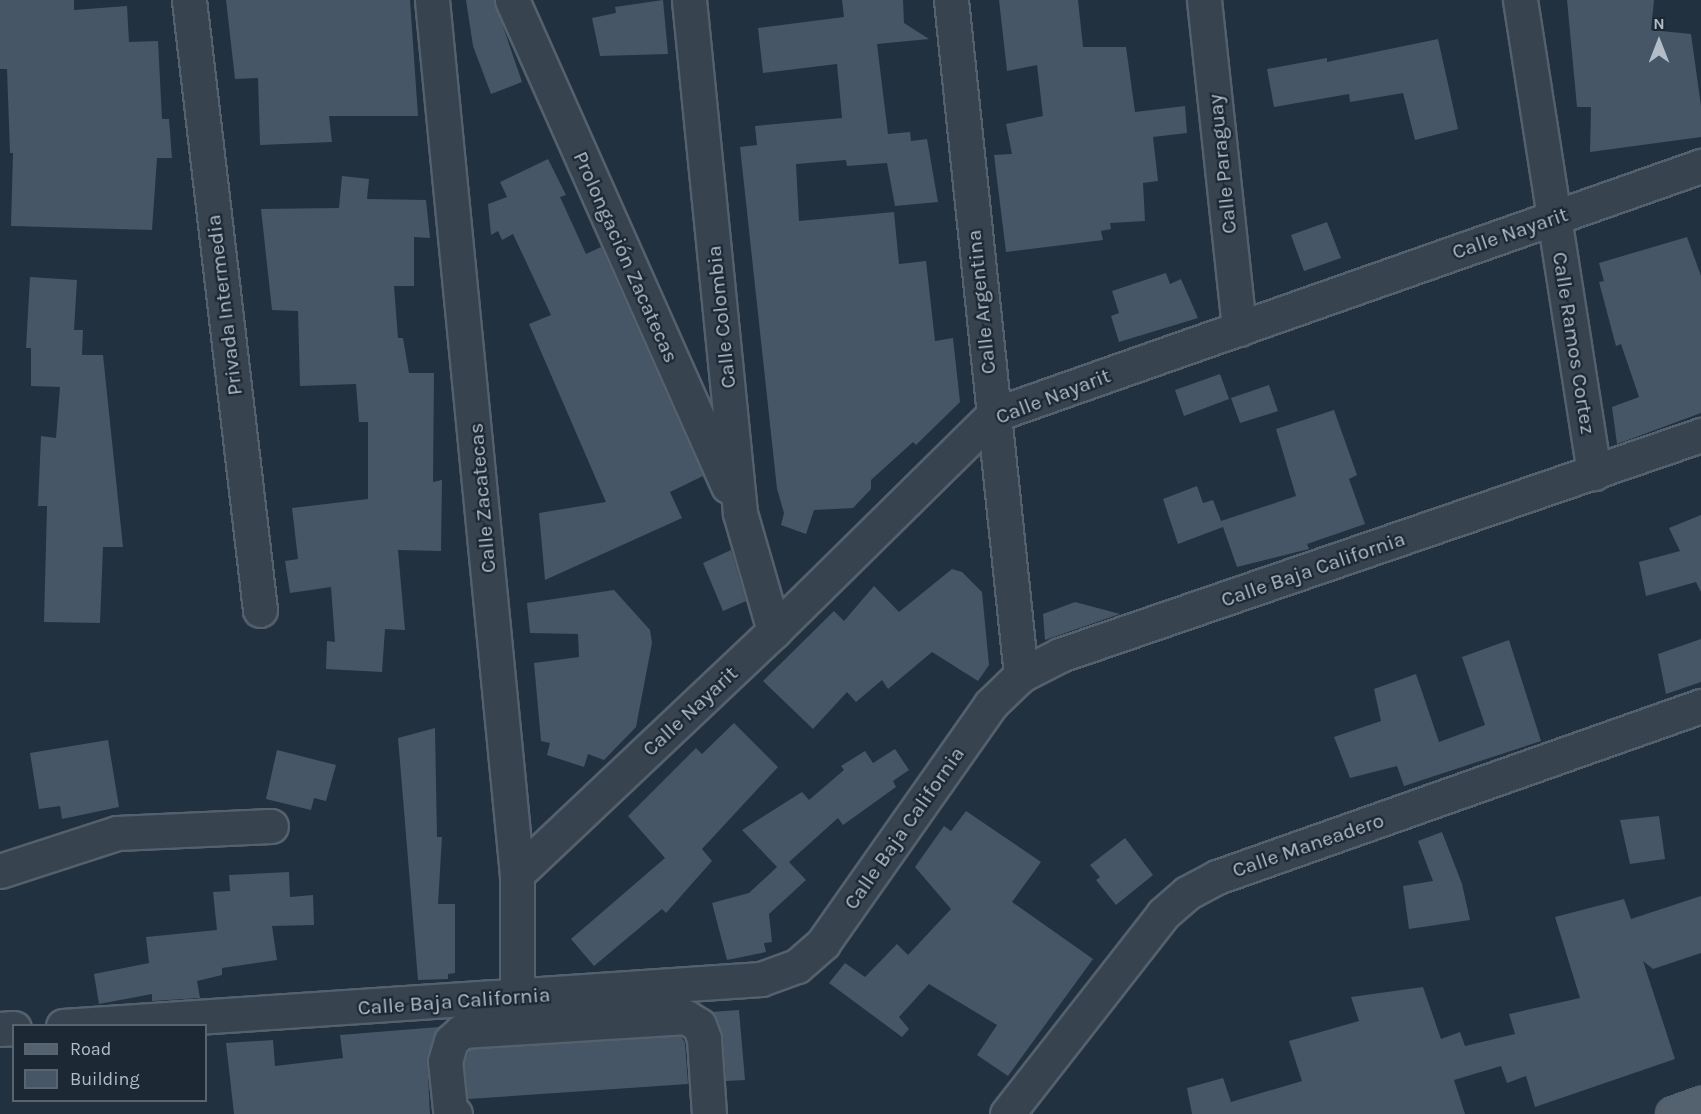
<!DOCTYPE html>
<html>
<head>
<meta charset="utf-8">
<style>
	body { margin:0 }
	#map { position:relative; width:1701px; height:1114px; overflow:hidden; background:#22313f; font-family:Karla,sans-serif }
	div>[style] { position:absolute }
	.building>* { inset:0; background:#465666 }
	.roads { filter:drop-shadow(2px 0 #55606d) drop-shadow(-2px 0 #55606d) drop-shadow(0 2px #55606d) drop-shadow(0 -2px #55606d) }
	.minor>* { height:33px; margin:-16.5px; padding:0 16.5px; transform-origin:16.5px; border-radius:16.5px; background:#37434f }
	.major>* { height:33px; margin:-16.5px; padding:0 16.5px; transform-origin:16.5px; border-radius:16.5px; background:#54626f }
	span { translate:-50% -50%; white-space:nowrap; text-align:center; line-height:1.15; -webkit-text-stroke:4.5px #1c2834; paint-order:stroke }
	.street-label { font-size:21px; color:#b3bdca }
	.legend { position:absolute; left:12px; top:1024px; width:195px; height:78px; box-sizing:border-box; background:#1c2834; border:2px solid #586470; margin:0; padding:8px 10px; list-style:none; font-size:18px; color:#b3bdca }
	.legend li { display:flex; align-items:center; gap:12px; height:30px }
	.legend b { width:30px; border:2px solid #586470 }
	.north { position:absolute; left:1629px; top:12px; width:60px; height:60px; -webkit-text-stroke:4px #1c2834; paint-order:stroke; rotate:0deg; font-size:16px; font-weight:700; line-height:24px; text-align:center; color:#b3bdca }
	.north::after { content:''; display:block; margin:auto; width:21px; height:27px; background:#b3bdca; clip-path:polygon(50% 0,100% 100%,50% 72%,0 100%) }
</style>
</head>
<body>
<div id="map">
	<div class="building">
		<div style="clip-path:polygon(0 0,74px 0,74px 10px,127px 6px,129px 42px,158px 41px,162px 119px,169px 119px,172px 158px,157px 158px,152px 230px,11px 226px,13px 153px,10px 153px,7px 69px,0 69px)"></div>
		<div style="clip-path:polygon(226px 0,410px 0,418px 116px,329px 116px,332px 142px,260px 145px,258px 78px,235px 79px)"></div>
		<div style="clip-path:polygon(466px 0,494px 0,522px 82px,491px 94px,473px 46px)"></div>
		<div style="clip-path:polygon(663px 0,668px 54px,600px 56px,592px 18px,616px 13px,615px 7px)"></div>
		<div style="clip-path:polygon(842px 0,903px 0,904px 23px,929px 39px,877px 44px,888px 134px,910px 132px,911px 141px,927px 139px,938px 202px,895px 206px,887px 163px,847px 166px,846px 160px,796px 164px,799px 221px,894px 212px,899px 264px,926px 261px,935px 341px,953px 338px,960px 402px,916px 445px,913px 442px,871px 480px,871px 489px,853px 508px,814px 510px,806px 534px,781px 525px,784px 513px,777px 489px,740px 147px,757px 145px,755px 126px,842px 118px,837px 64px,763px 73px,758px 28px,844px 17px)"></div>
		<div style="clip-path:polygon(999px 0,1078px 0,1083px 47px,1126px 47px,1135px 112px,1185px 106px,1187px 133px,1153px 137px,1158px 181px,1143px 183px,1145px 221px,1110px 223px,1111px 229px,1101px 231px,1103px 240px,1006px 252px,994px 155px,1012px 154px,1006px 124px,1043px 116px,1037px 65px,1007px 71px)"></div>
		<div style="clip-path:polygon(1567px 0,1654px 0,1651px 30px,1691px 34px,1701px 106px,1701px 137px,1590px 152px,1591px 107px,1577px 107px)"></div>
		<div style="clip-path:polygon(1438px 39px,1458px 129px,1415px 140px,1403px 93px,1350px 102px,1349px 94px,1274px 107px,1267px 69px,1327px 58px,1327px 62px)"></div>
		<div style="clip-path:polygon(548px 159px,566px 195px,560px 197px,586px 254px,601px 247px,703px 476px,670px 492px,682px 518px,545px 580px,539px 513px,606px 502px,529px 324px,551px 315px,513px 234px,502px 240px,498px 231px,491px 235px,488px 204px,507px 197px,500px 182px)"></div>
		<div style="clip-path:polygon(342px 176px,369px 179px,367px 199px,426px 200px,430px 238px,414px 237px,414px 286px,394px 286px,398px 338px,403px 338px,409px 373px,434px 373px,433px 482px,442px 480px,441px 551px,398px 550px,405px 630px,385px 629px,382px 672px,326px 669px,327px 641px,335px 642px,331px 587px,290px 593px,285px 561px,298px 559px,292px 508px,368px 499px,368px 422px,359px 422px,356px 384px,300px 386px,298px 311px,272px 310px,261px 209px,339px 208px)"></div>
		<div style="clip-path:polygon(1327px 222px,1341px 258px,1304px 271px,1291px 235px)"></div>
		<div style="clip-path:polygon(1687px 237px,1701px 276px,1701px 413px,1617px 444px,1612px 407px,1639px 397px,1621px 344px,1616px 346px,1599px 282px,1604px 281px,1599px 263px)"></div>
		<div style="clip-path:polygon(1166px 273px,1170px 284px,1181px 279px,1198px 318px,1119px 342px,1111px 316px,1119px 313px,1112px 291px)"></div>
		<div style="clip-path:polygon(30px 277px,77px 280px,74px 330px,83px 330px,82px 355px,103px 355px,123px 547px,103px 547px,100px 623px,44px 622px,47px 506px,38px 506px,41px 436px,56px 438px,60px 387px,31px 386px,31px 348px,26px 348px)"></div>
		<div style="clip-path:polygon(1220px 374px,1229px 399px,1184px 416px,1175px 390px)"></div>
		<div style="clip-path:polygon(1269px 385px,1278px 411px,1240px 423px,1231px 398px)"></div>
		<div style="clip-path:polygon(1334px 410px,1357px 475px,1349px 479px,1365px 524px,1307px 544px,1309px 549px,1237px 567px,1223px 527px,1178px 544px,1163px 499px,1197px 486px,1203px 503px,1213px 500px,1221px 521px,1296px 496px,1276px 429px)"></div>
		<div style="clip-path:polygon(1701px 515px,1701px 592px,1696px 582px,1646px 596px,1639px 562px,1680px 551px,1669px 528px)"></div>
		<div style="clip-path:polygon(731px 550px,746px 601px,723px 611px,703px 563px)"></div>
		<div style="clip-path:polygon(952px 569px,962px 572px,982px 592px,989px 665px,978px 681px,932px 652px,888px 689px,882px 680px,856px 702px,847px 692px,813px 729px,763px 681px,834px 611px,844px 621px,874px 586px,899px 612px)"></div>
		<div style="clip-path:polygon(614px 590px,650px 630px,652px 643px,636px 727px,604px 760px,588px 754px,584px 767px,547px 755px,550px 743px,541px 741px,534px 663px,579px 657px,578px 634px,530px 633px,527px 603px)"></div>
		<div style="clip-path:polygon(1075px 602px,1120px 614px,1045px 640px,1043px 614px)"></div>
		<div style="clip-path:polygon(1701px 639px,1701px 682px,1666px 694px,1658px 654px)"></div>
		<div style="clip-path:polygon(1509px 640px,1541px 741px,1404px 786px,1397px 766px,1350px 778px,1334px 737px,1381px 721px,1374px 689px,1416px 674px,1439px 742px,1485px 725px,1462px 657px)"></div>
		<div style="clip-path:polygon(734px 723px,778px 767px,702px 849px,712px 861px,666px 913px,662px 909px,594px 966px,571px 939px,665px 858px,628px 816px,696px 748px,702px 754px)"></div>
		<div style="clip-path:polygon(435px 728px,437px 837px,442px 837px,438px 904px,455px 904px,455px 973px,448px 974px,448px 979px,418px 980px,398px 738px)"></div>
		<div style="clip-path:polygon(108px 740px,119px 807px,62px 819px,60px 806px,39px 809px,30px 753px)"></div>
		<div style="clip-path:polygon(895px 749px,909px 770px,893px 781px,896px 787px,843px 825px,838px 818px,789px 862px,806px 880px,769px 914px,772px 942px,764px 943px,766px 952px,727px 960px,712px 903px,749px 893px,777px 867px,742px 830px,802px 792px,809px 800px,844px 770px,841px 766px,865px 751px,873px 763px)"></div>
		<div style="clip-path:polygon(277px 750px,336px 765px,326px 801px,314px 798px,311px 810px,266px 799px)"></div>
		<div style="clip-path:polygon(966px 811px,1041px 862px,1012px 902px,1093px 959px,1008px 1076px,977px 1055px,997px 1025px,929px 984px,899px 1017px,909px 1029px,902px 1037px,829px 983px,845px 963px,865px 977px,897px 944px,908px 955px,951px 909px,915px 867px,944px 826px,951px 831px)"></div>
		<div style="clip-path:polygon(1659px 816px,1665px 859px,1630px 864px,1620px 820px)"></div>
		<div style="clip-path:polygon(1442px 832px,1462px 884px,1470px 920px,1409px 929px,1403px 886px,1433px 881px,1418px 841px)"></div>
		<div style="clip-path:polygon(1125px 838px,1153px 875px,1116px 905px,1096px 880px,1100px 877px,1090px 865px)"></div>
		<div style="clip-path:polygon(289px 872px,290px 897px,313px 895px,314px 925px,272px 926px,277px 960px,222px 968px,222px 975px,197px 981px,200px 998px,152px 1001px,152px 994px,99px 1004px,94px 974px,149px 963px,146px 937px,217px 930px,213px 892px,230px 891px,229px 875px)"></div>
		<div style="clip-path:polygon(1701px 896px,1701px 953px,1653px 969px,1643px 961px,1675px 1059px,1535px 1107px,1526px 1076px,1507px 1083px,1501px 1066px,1454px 1080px,1465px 1114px,1192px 1114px,1187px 1088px,1223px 1078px,1231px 1102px,1302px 1081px,1289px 1041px,1359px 1021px,1351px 997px,1423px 987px,1441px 1039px,1460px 1032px,1465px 1046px,1515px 1034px,1509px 1014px,1580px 998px,1555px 917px,1624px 899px,1631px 919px)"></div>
		<div style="clip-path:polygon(739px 1010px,745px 1080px,726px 1081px,723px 1037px,711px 1012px)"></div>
		<div style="clip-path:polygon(439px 1027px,427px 1056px,430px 1114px,234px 1114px,226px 1043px,273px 1040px,275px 1066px,343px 1058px,340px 1035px)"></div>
		<div style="clip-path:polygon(681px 1036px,685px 1043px,688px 1084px,468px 1099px,464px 1063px,470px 1049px)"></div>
	</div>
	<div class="roads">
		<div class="minor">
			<div style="left:189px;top:0;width:614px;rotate:83.36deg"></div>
			<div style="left:432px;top:0;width:878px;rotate:84.45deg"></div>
			<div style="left:517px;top:874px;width:124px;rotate:90deg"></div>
			<div style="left:512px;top:0;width:532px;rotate:66.04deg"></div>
			<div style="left:689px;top:0;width:516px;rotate:84.32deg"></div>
			<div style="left:740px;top:513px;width:123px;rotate:73.9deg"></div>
			<div style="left:951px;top:0;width:679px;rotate:84.08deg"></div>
			<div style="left:1204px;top:0;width:331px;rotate:83.9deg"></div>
			<div style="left:1520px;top:0;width:479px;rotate:81.1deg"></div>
			<div style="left:0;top:871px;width:123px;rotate:-18deg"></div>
			<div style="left:117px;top:833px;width:154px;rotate:-2.6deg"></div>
			<div style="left:517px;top:874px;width:354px;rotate:-43.4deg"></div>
			<div style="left:774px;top:631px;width:308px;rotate:-44.6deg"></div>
			<div style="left:993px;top:415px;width:751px;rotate:-19.38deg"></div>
			<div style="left:63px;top:1026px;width:700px;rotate:-3.85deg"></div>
			<div style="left:761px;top:979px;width:38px;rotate:-20deg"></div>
			<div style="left:797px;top:966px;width:35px;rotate:-41deg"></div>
			<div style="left:823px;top:943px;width:291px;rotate:-54.9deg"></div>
			<div style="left:990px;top:705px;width:43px;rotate:-44.1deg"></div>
			<div style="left:1021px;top:675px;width:44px;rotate:-27.1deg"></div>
			<div style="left:1060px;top:655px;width:678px;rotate:-18.94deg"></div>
			<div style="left:0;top:1029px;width:14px;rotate:-4deg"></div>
			<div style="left:455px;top:1114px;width:7px;rotate:-135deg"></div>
			<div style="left:450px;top:1109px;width:48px;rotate:-95.9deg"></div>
			<div style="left:445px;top:1061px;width:21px;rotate:-73deg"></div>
			<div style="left:451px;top:1041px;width:15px;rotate:-42deg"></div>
			<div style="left:462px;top:1031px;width:224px;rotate:-3.6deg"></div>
			<div style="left:686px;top:1017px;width:15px;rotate:32deg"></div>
			<div style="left:699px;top:1025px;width:15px;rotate:70deg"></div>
			<div style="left:704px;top:1039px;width:75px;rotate:86.2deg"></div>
			<div style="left:1007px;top:1114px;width:254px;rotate:-52deg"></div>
			<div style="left:1163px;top:914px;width:32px;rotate:-41deg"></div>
			<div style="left:1187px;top:893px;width:34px;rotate:-28deg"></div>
			<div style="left:1217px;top:877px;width:513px;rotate:-19.46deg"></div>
		</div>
		<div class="major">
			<div style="left:1673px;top:1114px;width:30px;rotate:-20deg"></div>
		</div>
	</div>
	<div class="street-label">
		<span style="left:1222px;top:164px;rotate:-96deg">Calle Paraguay</span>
		<span style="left:1510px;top:233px;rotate:-19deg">Calle Nayarit</span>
		<span style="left:626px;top:257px;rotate:66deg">Prolongación Zacatecas</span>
		<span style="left:981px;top:302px;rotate:-96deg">Calle Argentina</span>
		<span style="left:224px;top:305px;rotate:-97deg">Privada Intermedia</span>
		<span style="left:721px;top:317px;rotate:-96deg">Calle Colombia</span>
		<span style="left:1574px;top:343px;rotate:81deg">Calle Ramos Cortez</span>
		<span style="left:1053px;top:396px;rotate:-21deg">Calle Nayarit</span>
		<span style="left:482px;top:498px;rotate:-95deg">Calle Zacatecas</span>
		<span style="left:1313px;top:569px;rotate:-19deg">Calle Baja California</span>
		<span style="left:690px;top:711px;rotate:-43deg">Calle Nayarit</span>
		<span style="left:904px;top:828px;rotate:-55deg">Calle Baja California</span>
		<span style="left:1308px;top:845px;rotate:-19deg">Calle Maneadero</span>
		<span style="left:454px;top:1001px;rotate:-4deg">Calle Baja California</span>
	</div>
	<ul class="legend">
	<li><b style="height:8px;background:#54626f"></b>Road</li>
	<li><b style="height:16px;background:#465666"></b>Building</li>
	</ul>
	<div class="north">N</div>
</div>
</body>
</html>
